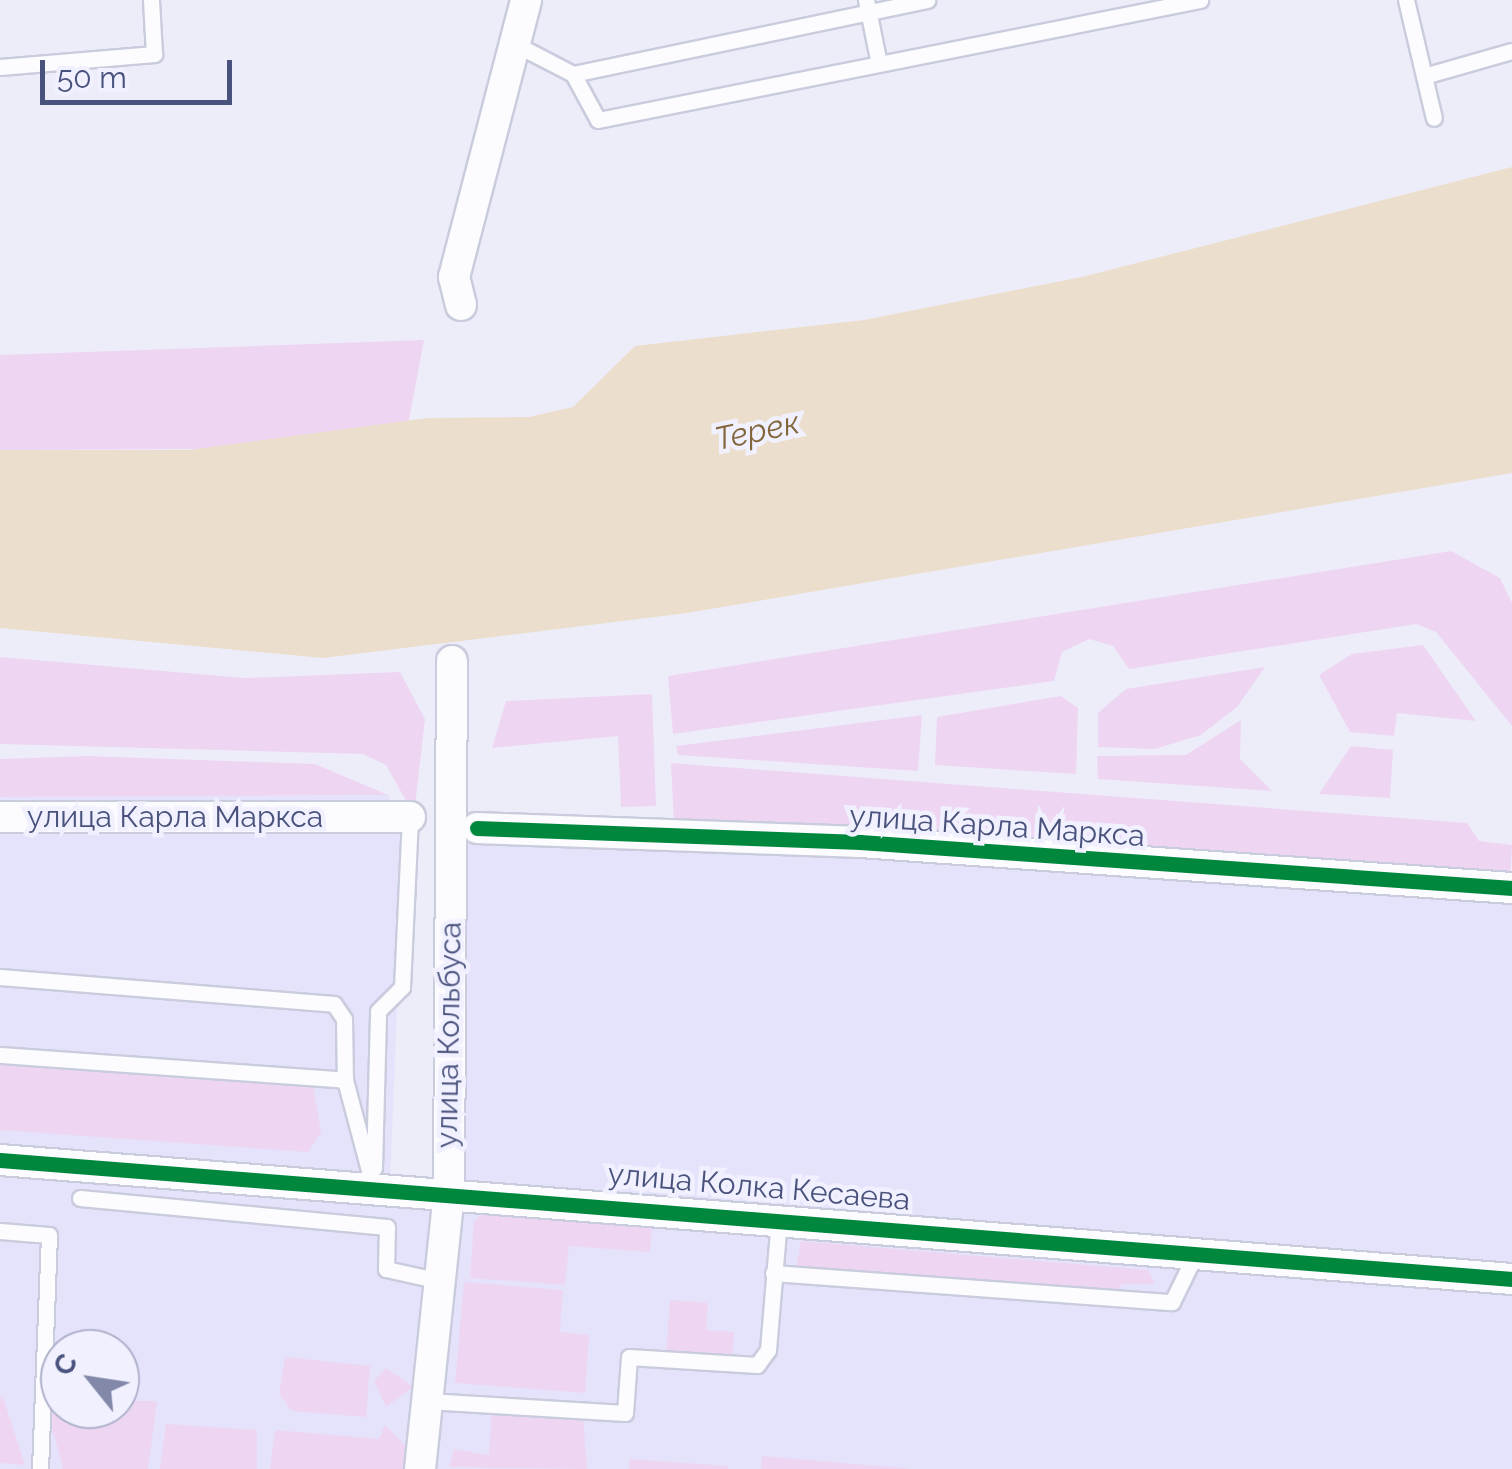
<!DOCTYPE html>
<html>
<head>
<meta charset="utf-8">
<style>
	body { margin:0 }
	#map { position:relative; width:1512px; height:1469px; overflow:hidden; background:#ededf9; font-family:Raleway,sans-serif }
	div>[style] { position:absolute }
	.residential>* { inset:0; background:#e4e3fb }
	.green>* { inset:0; background:#eed6f2 }
	.water>* { inset:0; background:#ecdecc }
	.roads { filter:drop-shadow(2px 0 #c9ccdd) drop-shadow(-2px 0 #c9ccdd) drop-shadow(0 2px #c9ccdd) drop-shadow(0 -2px #c9ccdd) }
	.service>* { height:15px; margin:-7.5px; padding:0 7.5px; transform-origin:7.5px; border-radius:7.5px; background:#fcfcfe }
	.minor>* { height:30px; margin:-15px; padding:0 15px; transform-origin:15px; border-radius:15px; background:#fcfcfe }
	.cycleway>* { height:15px; margin:-7.5px; padding:0 7.5px; transform-origin:7.5px; border-radius:7.5px; background:#00873e }
	span { translate:-50% -50%; white-space:nowrap; text-align:center; line-height:1.15; -webkit-text-stroke:9px #f1f0ff; paint-order:stroke }
	.street-label { font-size:30px; color:#48527c }
	.water-label { font-size:32px; color:#82663a; font-style:italic }
	.north { position:absolute; left:40px; top:1329px; width:100px; height:100px; box-sizing:border-box; background:#f1f0ff; border:2px solid #adb1cb; border-radius:50%; rotate:300deg; font-size:28px; font-weight:700; line-height:40px; text-align:center; color:#48527c }
	.north::after { content:''; display:block; margin:auto; width:35px; height:45px; background:#8288a8; clip-path:polygon(50% 0,100% 100%,50% 72%,0 100%) }
	.scale { position:absolute; left:40px; top:60px; width:192px; height:45px; box-sizing:border-box; border:5px solid #48527c; border-top:0; padding-left:12px; font-size:30px; line-height:35px; white-space:nowrap; color:#48527c; -webkit-text-stroke:8px #f1f0ff; paint-order:stroke }
</style>
</head>
<body>
<div id="map">
	<div class="residential">
		<div style="clip-path:polygon(evenodd,388px 795px,404px 828px,390px 1185px,448px 1191px,451px 830px,1512px 888px,1512px 1469px,0 1469px,0 797px,388px 795px,60px 1349px,120px 1349px,120px 1409px,60px 1409px,60px 1349px)"></div>
	</div>
	<div class="green">
		<div style="clip-path:polygon(424px 340px,408px 425px,195px 449px,0 450px,0 355px)"></div>
		<div style="clip-path:polygon(1451px 551px,1500px 578px,1512px 603px,1512px 726px,1436px 632px,1416px 624px,1129px 669px,1113px 646px,1089px 639px,1062px 652px,1054px 681px,673px 734px,668px 676px)"></div>
		<div style="clip-path:polygon(1423px 645px,1476px 721px,1397px 713px,1394px 736px,1350px 732px,1319px 675px,1352px 654px)"></div>
		<div style="clip-path:polygon(0 657px,245px 678px,400px 672px,425px 719px,414px 815px,386px 765px,363px 754px,0 744px)"></div>
		<div style="clip-path:polygon(1265px 667px,1237px 707px,1201px 735px,1155px 749px,1098px 747px,1098px 713px,1126px 689px)"></div>
		<div style="clip-path:polygon(652px 694px,656px 806px,621px 807px,618px 736px,492px 748px,506px 701px)"></div>
		<div style="clip-path:polygon(1061px 696px,1078px 708px,1076px 774px,935px 765px,937px 717px)"></div>
		<div style="clip-path:polygon(922px 715px,918px 771px,678px 755px,676px 746px)"></div>
		<div style="clip-path:polygon(1241px 720px,1240px 759px,1272px 791px,1098px 779px,1097px 756px,1186px 755px)"></div>
		<div style="clip-path:polygon(1351px 746px,1393px 750px,1390px 798px,1319px 794px)"></div>
		<div style="clip-path:polygon(88px 756px,315px 764px,388px 795px,0 797px,0 759px)"></div>
		<div style="clip-path:polygon(671px 763px,1467px 823px,1479px 841px,1512px 845px,1510px 880px,674px 824px)"></div>
		<div style="clip-path:polygon(0 1060px,313px 1086px,321px 1132px,308px 1152px,0 1130px)"></div>
		<div style="clip-path:polygon(489px 1206px,697px 1221px,696px 1230px,652px 1227px,650px 1252px,569px 1246px,565px 1285px,470px 1278px,474px 1222px)"></div>
		<div style="clip-path:polygon(801px 1241px,1148px 1270px,1155px 1284px,1122px 1284px,1115px 1296px,796px 1268px)"></div>
		<div style="clip-path:polygon(464px 1282px,563px 1290px,560px 1332px,589px 1335px,585px 1393px,455px 1383px)"></div>
		<div style="clip-path:polygon(670px 1300px,708px 1303px,706px 1330px,734px 1332px,732px 1361px,666px 1357px)"></div>
		<div style="clip-path:polygon(285px 1357px,370px 1366px,366px 1417px,292px 1411px,279px 1394px)"></div>
		<div style="clip-path:polygon(386px 1368px,413px 1387px,386px 1407px,374px 1381px)"></div>
		<div style="clip-path:polygon(0 1397px,3px 1397px,25px 1465px,0 1463px)"></div>
		<div style="clip-path:polygon(126px 1401px,157px 1401px,148px 1469px,63px 1469px,48px 1412px,116px 1422px)"></div>
		<div style="clip-path:polygon(492px 1411px,583px 1417px,587px 1469px,449px 1467px,454px 1449px,489px 1455px)"></div>
		<div style="clip-path:polygon(166px 1424px,257px 1430px,257px 1469px,160px 1469px)"></div>
		<div style="clip-path:polygon(385px 1425px,412px 1452px,405px 1469px,270px 1469px,275px 1430px,379px 1439px)"></div>
		<div style="clip-path:polygon(762px 1456px,912px 1469px,761px 1469px)"></div>
		<div style="clip-path:polygon(629px 1459px,728px 1466px,728px 1469px,629px 1469px)"></div>
	</div>
	<div class="water">
		<div style="clip-path:polygon(1512px 167px,1512px 473px,687px 613px,323px 658px,0 628px,0 450px,189px 450px,427px 418px,529px 417px,573px 407px,635px 346px,864px 320px,1082px 277px)"></div>
	</div>
	<div class="roads">
		<div class="service">
			<div style="left:866px;top:0;width:65px;rotate:78.5deg"></div>
			<div style="left:1406px;top:0;width:121px;rotate:76.7deg"></div>
			<div style="left:515px;top:44px;width:65px;rotate:27.3deg"></div>
			<div style="left:573px;top:74px;width:362px;rotate:-11.8deg"></div>
			<div style="left:0;top:67px;width:155px;rotate:-4.8deg"></div>
			<div style="left:154px;top:54px;width:54px;rotate:-93.2deg"></div>
			<div style="left:573px;top:74px;width:52px;rotate:61.5deg"></div>
			<div style="left:598px;top:120px;width:614px;rotate:-11.27deg"></div>
			<div style="left:1424px;top:76px;width:91px;rotate:-15.9deg"></div>
			<div style="left:0;top:977px;width:335px;rotate:4.6deg"></div>
			<div style="left:334px;top:1004px;width:18px;rotate:56deg"></div>
			<div style="left:344px;top:1019px;width:61px;rotate:89.1deg"></div>
			<div style="left:0;top:1055px;width:346px;rotate:4.1deg"></div>
			<div style="left:345px;top:1080px;width:109px;rotate:75.1deg"></div>
			<div style="left:374px;top:1168px;width:157px;rotate:-88.5deg"></div>
			<div style="left:378px;top:1011px;width:34px;rotate:-45deg"></div>
			<div style="left:402px;top:987px;width:170px;rotate:-87.3deg"></div>
			<div style="left:80px;top:1198px;width:308px;rotate:5.4deg"></div>
			<div style="left:387px;top:1227px;width:42px;rotate:91.4deg"></div>
			<div style="left:386px;top:1269px;width:55px;rotate:12.5deg"></div>
			<div style="left:0;top:1231px;width:49px;rotate:4.7deg"></div>
			<div style="left:49px;top:1235px;width:234px;rotate:92.2deg"></div>
			<div style="left:773px;top:1273px;width:400px;rotate:4.2deg"></div>
			<div style="left:1172px;top:1302px;width:55px;rotate:-63.9deg"></div>
			<div style="left:428px;top:1401px;width:197px;rotate:3.5deg"></div>
			<div style="left:625px;top:1413px;width:56px;rotate:-85.9deg"></div>
			<div style="left:629px;top:1357px;width:128px;rotate:3.6deg"></div>
			<div style="left:757px;top:1365px;width:19px;rotate:-54deg"></div>
			<div style="left:768px;top:1350px;width:132px;rotate:-85.2deg"></div>
		</div>
		<div class="minor">
			<div style="left:461px;top:305px;width:29px;rotate:-104deg"></div>
			<div style="left:454px;top:277px;width:286px;rotate:-75.4deg"></div>
			<div style="left:0;top:817px;width:410px"></div>
			<div style="left:477px;top:828px;width:383px;rotate:2.1deg"></div>
			<div style="left:860px;top:842px;width:654px;rotate:4.04deg"></div>
			<div style="left:0;top:1160px;width:1517px;rotate:4.5deg"></div>
			<div style="left:420px;top:1469px;width:280px;rotate:-84deg"></div>
			<div style="left:449px;top:1191px;width:530px;rotate:-89.68deg"></div>
		</div>
	</div>
	<div class="cycleway">
		<div style="left:477px;top:828px;width:383px;rotate:2.1deg"></div>
		<div style="left:860px;top:842px;width:654px;rotate:4.04deg"></div>
		<div style="left:0;top:1160px;width:1517px;rotate:4.5deg"></div>
	</div>
	<div class="street-label">
		<span style="left:175px;top:817px">улица Карла Маркса</span>
		<span style="left:997px;top:826px;rotate:4deg">улица Карла Маркса</span>
		<span style="left:449px;top:1035px;rotate:-89deg">улица Кольбуса</span>
		<span style="left:759px;top:1187px;rotate:5deg">улица Колка Кесаева</span>
	</div>
	<div class="water-label">
		<span style="left:757px;top:431px;rotate:-12deg">Терек</span>
	</div>
	<div class="north">С</div>
	<div class="scale">50 m</div>
</div>
</body>
</html>
